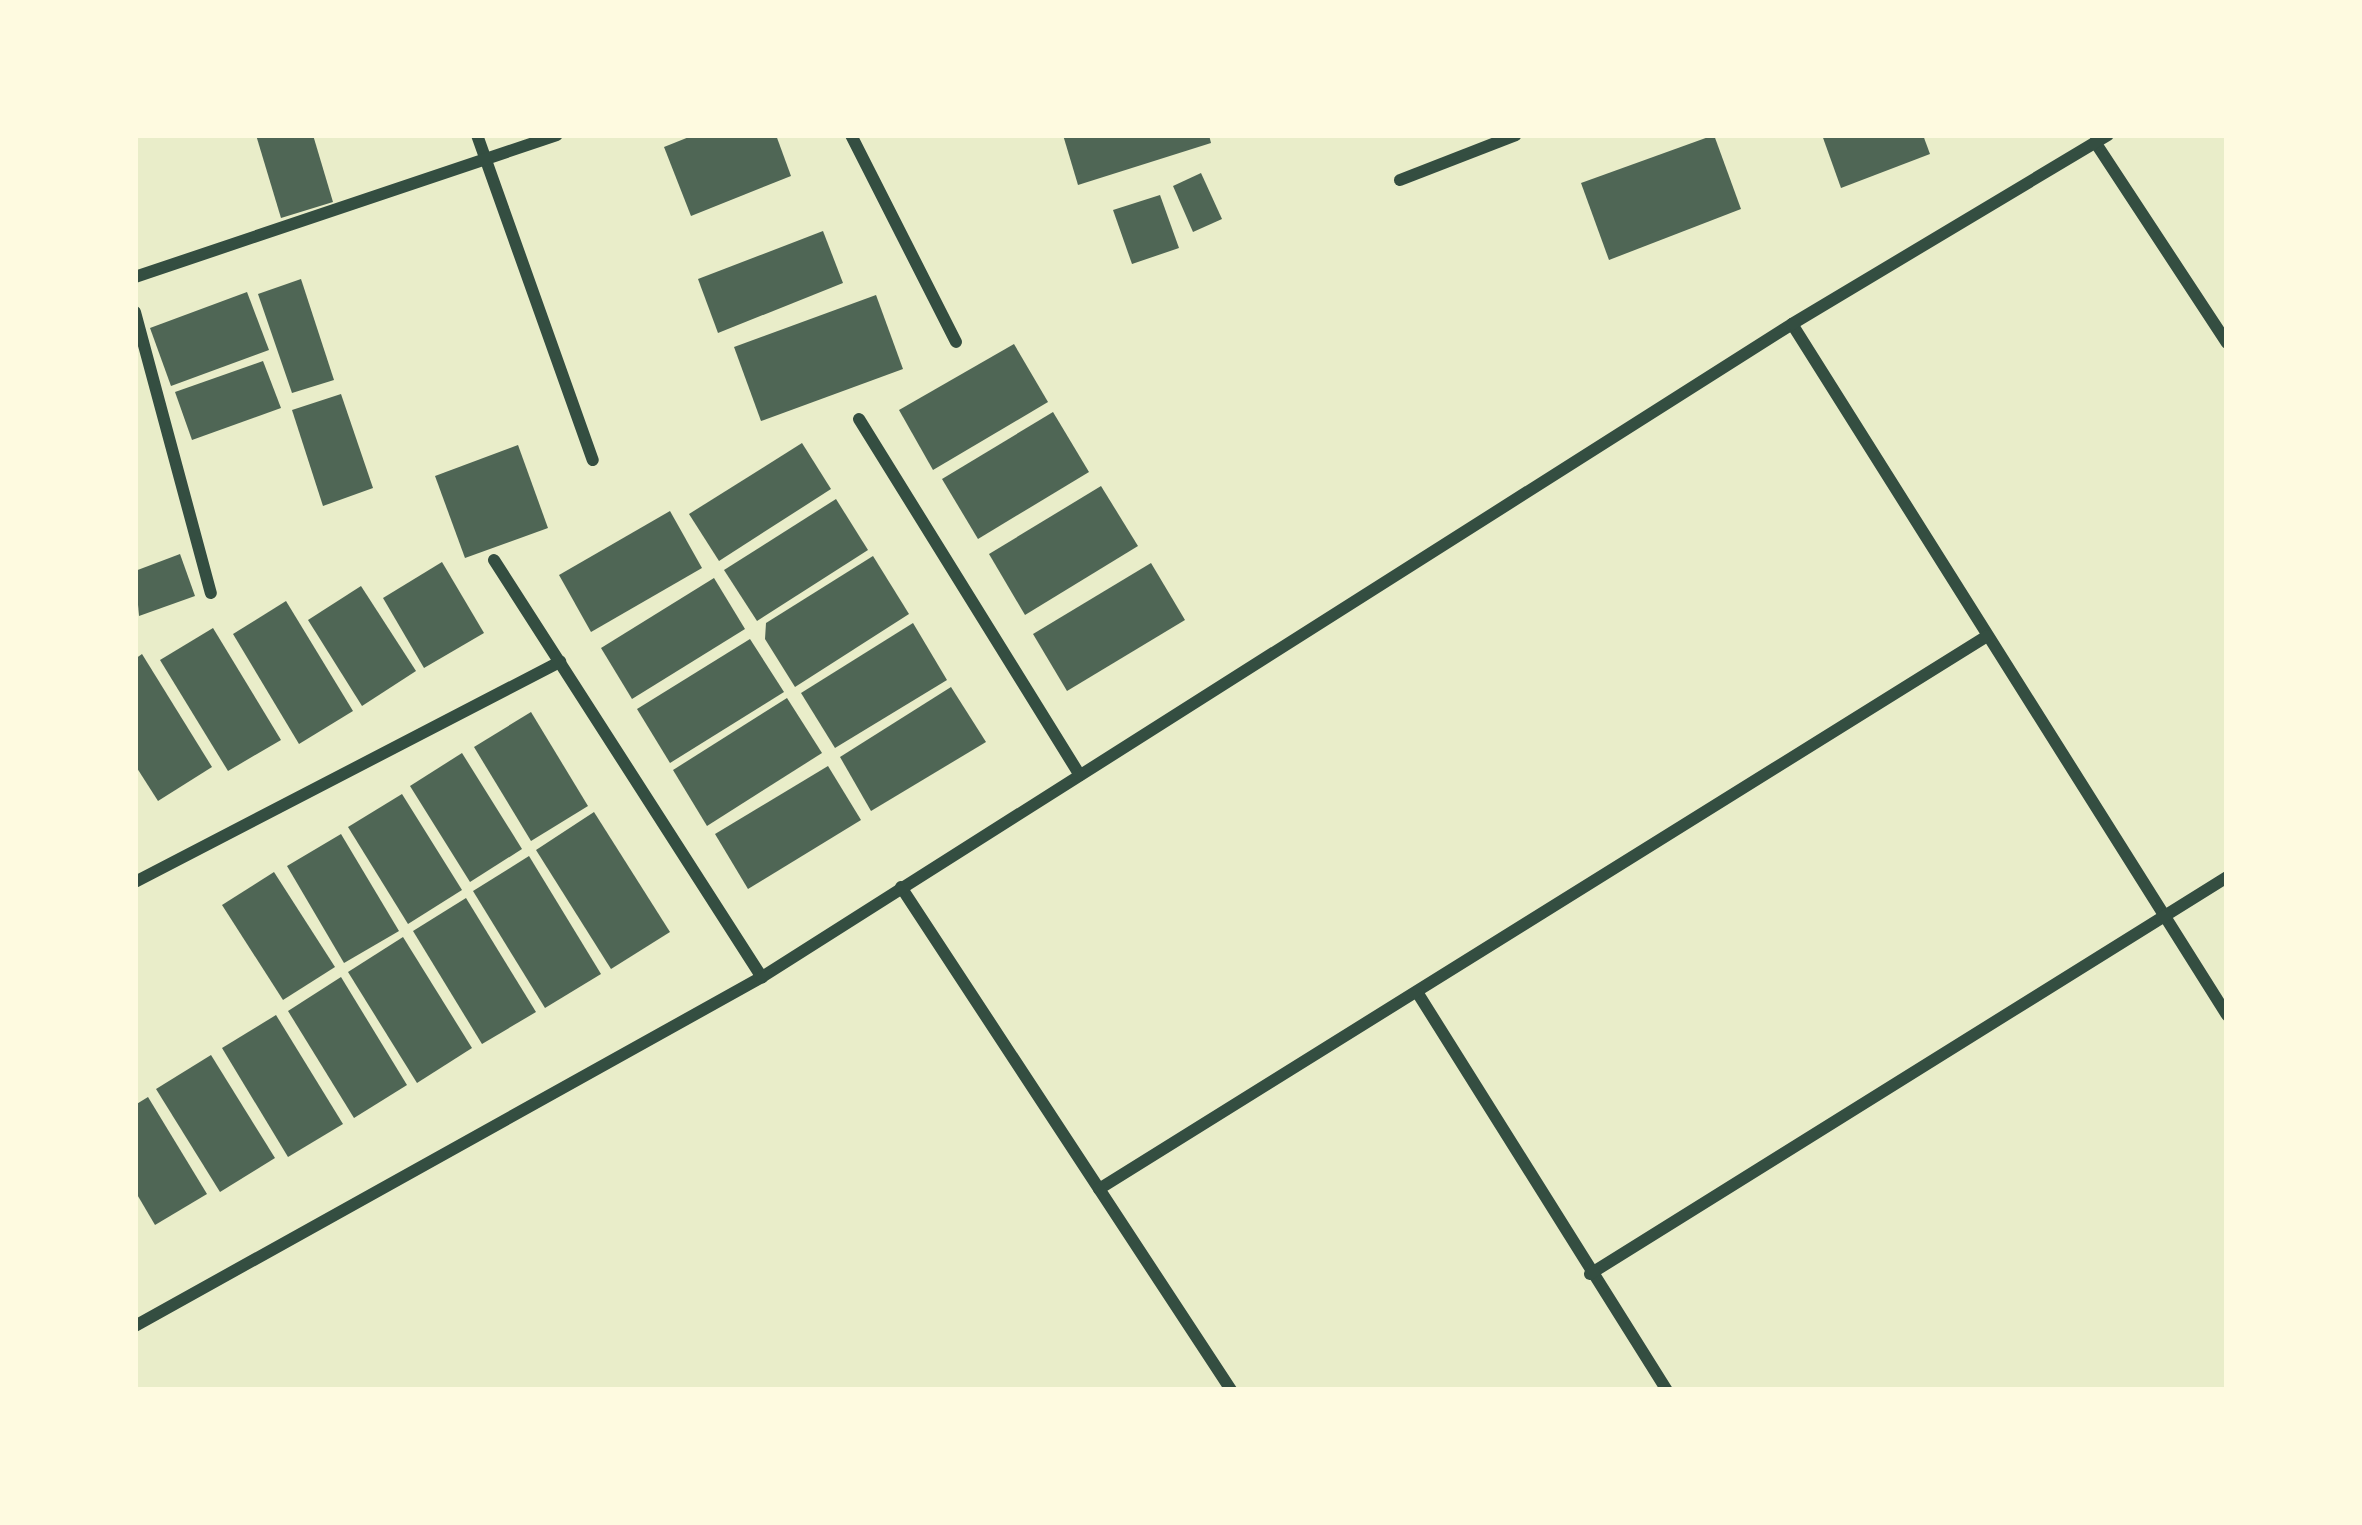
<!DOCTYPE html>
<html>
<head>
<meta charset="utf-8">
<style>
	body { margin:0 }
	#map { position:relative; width:2362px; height:1525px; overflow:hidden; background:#e9edc9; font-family:Figtree,sans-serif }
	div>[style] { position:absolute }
	.building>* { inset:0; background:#4f6655 }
	.minor>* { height:12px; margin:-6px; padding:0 6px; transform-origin:6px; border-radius:6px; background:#344e41 }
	span { translate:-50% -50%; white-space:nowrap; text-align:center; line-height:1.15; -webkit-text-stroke:10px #fefae0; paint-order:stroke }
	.frame { position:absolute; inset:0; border:138px solid #fefae0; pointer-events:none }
</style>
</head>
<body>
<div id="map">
	<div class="building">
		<div style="clip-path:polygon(256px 135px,313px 135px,333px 202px,281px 218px)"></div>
		<div style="clip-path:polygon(694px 135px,776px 135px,791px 176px,691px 216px,664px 147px)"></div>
		<div style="clip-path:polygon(1063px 135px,1209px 135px,1211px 143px,1078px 185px)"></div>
		<div style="clip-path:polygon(1714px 135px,1741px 209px,1609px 260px,1581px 183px)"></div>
		<div style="clip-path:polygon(1822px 135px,1923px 135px,1930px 154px,1841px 188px)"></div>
		<div style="clip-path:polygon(1201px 173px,1222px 219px,1193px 232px,1173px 186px)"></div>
		<div style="clip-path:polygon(1160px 195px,1179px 248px,1132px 264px,1113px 210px)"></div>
		<div style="clip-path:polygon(823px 231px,843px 283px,718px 333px,698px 279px)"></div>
		<div style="clip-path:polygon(301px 279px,334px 380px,292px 393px,258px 294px)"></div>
		<div style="clip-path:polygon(247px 292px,269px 350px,171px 386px,150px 328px)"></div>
		<div style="clip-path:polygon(876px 295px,903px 369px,761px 421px,734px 347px)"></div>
		<div style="clip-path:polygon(1014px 344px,1048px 402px,933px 470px,899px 410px)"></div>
		<div style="clip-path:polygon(263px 361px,281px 408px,192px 440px,175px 392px)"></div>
		<div style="clip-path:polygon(341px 394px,373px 488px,323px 506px,292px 410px)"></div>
		<div style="clip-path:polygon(1053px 412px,1089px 472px,978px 539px,942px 479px)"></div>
		<div style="clip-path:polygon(802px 443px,831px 489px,719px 561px,689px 514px)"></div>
		<div style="clip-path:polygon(518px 445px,548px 528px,465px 558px,435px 476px)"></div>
		<div style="clip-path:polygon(1101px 486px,1138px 546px,1025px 615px,989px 554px)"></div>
		<div style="clip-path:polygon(836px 499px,868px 550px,757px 621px,724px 570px)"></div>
		<div style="clip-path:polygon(670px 511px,702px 568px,591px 632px,559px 575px)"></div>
		<div style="clip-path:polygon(180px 554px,195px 596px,139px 616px,135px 571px)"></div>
		<div style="clip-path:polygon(873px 556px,909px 614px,795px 687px,765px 639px,766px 623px)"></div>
		<div style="clip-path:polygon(442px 562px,484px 633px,424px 668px,383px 598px)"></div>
		<div style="clip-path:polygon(1151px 563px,1185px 620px,1067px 691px,1033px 634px)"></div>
		<div style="clip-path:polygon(714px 578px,745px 629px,632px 699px,601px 648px)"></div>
		<div style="clip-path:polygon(361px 586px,416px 671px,362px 706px,308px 620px)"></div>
		<div style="clip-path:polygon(286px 601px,353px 711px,299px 744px,233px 634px)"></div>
		<div style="clip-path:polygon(913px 623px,947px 680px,835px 748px,801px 693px)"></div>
		<div style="clip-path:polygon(213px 628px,281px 740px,228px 771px,160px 660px)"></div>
		<div style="clip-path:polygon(750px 639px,784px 692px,670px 763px,637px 709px)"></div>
		<div style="clip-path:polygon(142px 654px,212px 767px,158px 801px,135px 765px,135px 659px)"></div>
		<div style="clip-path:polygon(951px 687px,986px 742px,871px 811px,840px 757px)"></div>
		<div style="clip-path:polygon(787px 698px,822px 753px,707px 826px,673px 770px)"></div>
		<div style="clip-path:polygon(531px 712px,588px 806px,531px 841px,474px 747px)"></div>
		<div style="clip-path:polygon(462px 753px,522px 849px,470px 882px,410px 786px)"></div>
		<div style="clip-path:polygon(828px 766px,861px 820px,748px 889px,715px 834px)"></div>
		<div style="clip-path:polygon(402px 794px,462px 890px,408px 924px,348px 827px)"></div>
		<div style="clip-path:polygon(594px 812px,670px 932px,611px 969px,536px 850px)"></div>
		<div style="clip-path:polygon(341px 834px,399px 931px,344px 963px,287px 866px)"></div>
		<div style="clip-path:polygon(529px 856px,601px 974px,545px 1008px,473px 891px)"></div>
		<div style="clip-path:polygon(274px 872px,335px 967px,283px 1000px,222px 905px)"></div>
		<div style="clip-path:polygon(466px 898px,536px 1012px,482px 1044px,413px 931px)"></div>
		<div style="clip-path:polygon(403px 937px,472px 1048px,417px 1083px,348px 972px)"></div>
		<div style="clip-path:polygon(341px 977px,407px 1085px,354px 1118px,288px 1011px)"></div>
		<div style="clip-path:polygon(276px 1015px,343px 1124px,288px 1157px,222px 1048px)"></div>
		<div style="clip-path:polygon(211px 1055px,275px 1158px,220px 1192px,156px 1089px)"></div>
		<div style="clip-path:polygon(148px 1097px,207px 1194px,155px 1225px,135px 1191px,135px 1105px)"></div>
	</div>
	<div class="minor">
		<div style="left:477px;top:135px;width:345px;rotate:70.4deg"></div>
		<div style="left:851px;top:135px;width:232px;rotate:63.1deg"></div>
		<div style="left:2095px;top:142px;width:240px;rotate:56.7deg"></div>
		<div style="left:1400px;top:180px;width:124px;rotate:-21.2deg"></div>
		<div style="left:135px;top:277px;width:445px;rotate:-18.6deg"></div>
		<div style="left:135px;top:312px;width:291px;rotate:74.9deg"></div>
		<div style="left:1792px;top:324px;width:817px;rotate:57.81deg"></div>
		<div style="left:859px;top:419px;width:419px;rotate:58.2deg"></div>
		<div style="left:494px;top:560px;width:496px;rotate:57.3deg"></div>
		<div style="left:135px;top:882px;width:479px;rotate:-27.4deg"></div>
		<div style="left:901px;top:887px;width:602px;rotate:56.73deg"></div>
		<div style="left:1417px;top:992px;width:470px;rotate:57.9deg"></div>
		<div style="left:1099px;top:1189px;width:1046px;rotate:-31.91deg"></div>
		<div style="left:1590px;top:1274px;width:751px;rotate:-31.93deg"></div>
		<div style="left:135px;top:1326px;width:718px;rotate:-29.1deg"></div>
		<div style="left:762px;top:977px;width:1220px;rotate:-32.37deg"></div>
		<div style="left:1792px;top:324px;width:368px;rotate:-30.9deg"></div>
	</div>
	<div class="frame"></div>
</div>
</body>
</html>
